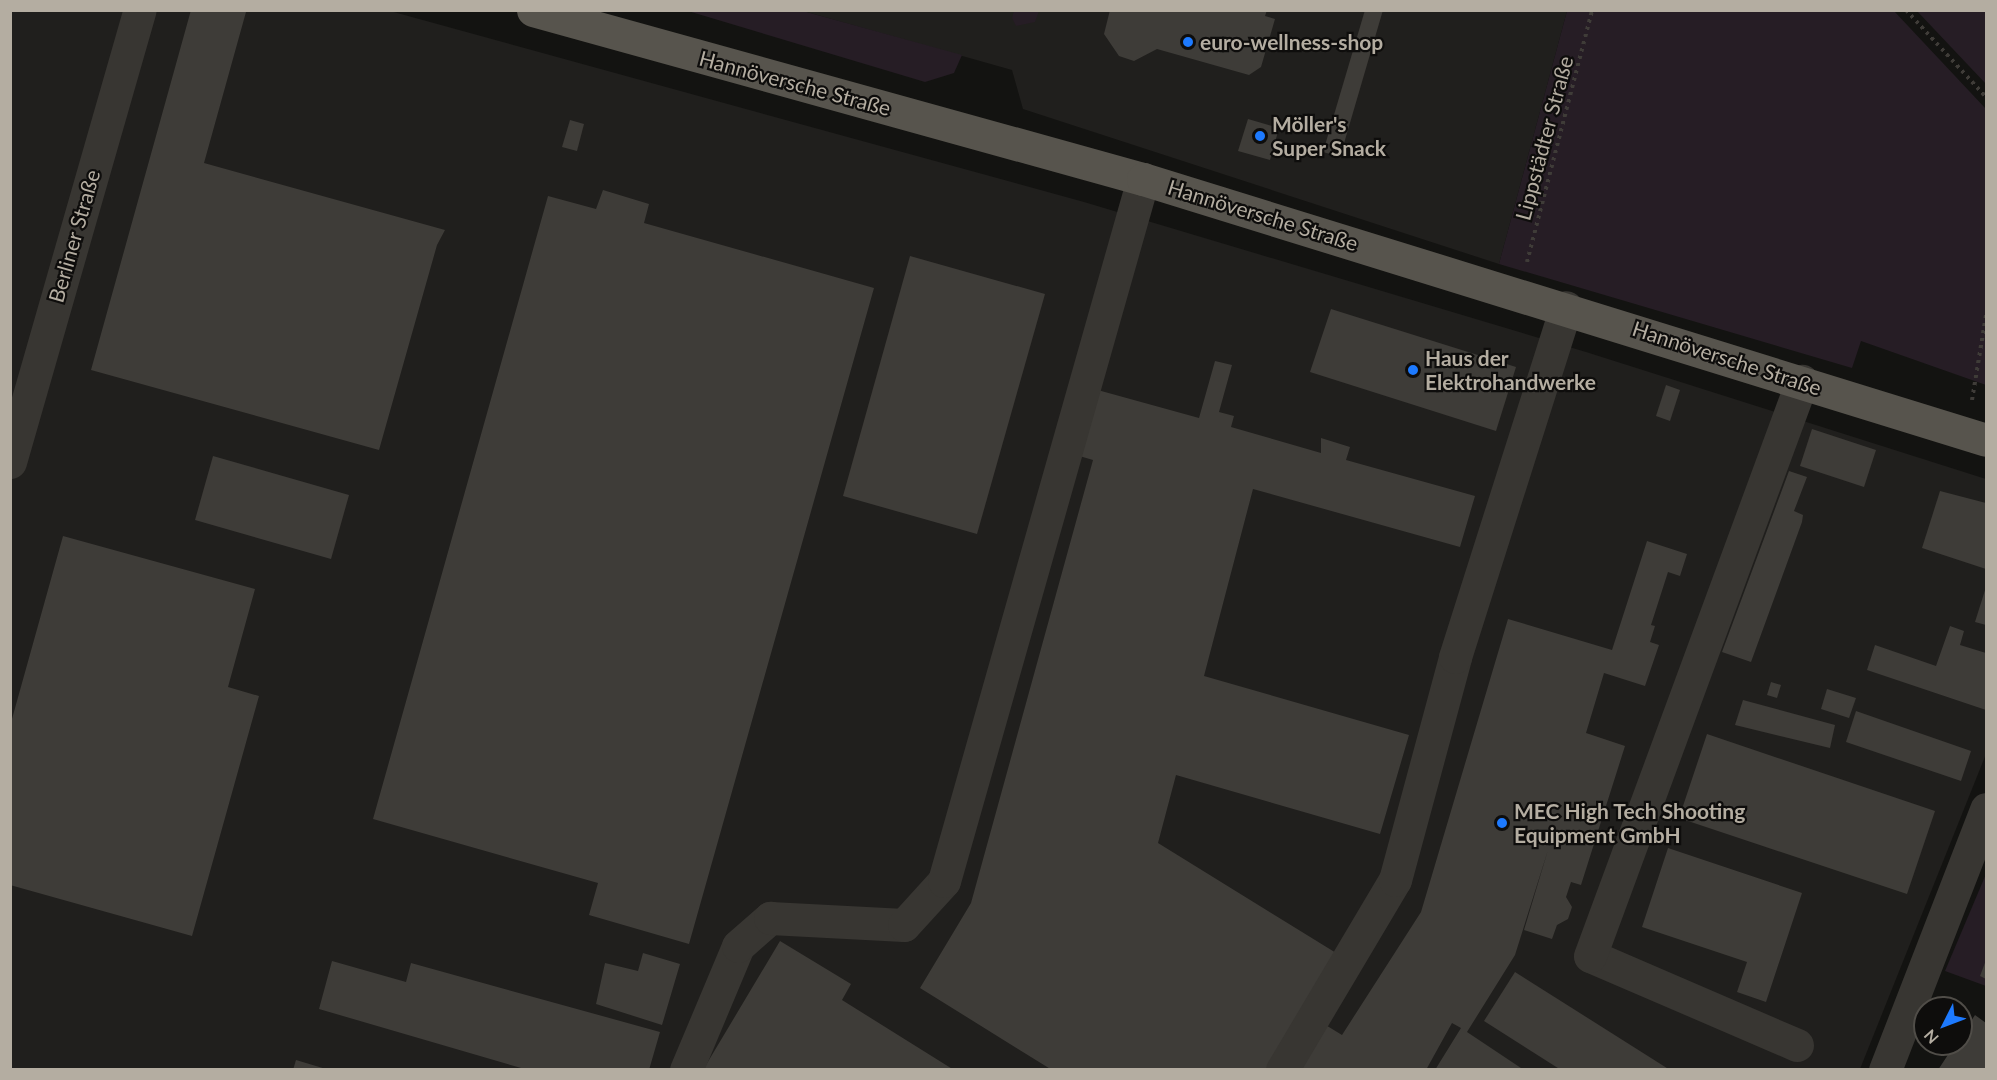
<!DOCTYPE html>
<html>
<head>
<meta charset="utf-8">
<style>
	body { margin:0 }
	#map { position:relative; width:1997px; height:1080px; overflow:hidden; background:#131311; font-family:Lato,sans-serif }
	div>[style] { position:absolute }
	.built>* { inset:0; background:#201f1d }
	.green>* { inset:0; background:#261d25 }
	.building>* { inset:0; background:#3e3c38 }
	.path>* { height:4px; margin-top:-2px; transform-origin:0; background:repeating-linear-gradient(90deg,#3f3c38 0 3px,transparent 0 7.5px) }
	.minor>* { height:33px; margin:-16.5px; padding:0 16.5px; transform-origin:16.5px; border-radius:16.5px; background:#383632 }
	.major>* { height:33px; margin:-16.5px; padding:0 16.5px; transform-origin:16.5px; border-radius:16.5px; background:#57544d }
	.dots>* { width:16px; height:16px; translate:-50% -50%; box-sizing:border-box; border:3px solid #0e0d0c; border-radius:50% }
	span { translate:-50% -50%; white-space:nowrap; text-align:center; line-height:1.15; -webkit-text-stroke:4.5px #0e0d0c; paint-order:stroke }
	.poi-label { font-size:21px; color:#b4ada1; font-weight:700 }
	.left { translate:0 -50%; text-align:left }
	.street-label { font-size:21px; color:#b4ada1 }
	.frame { position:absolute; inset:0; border:12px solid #b4ada1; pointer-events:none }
	.north { position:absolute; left:1913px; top:996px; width:60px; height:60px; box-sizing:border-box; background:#0e0d0c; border:2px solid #504d48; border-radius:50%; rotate:228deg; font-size:16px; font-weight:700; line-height:24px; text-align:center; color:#b4ada1 }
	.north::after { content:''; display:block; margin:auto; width:21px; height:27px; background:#1d7aff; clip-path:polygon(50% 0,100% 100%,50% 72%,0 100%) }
</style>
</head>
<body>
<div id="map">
	<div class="built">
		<div style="clip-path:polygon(10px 11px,390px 11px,1084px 202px,1586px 352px,1986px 479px,1986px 754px,1860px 1069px,11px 1069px)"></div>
		<div style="clip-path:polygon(803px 11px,1567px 11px,1499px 264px,1023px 109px,1012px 70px)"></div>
	</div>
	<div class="green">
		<div style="clip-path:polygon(688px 11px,803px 11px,962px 55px,954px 73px,925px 82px)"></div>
		<div style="clip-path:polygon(1014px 11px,1014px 10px,1039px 11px,1035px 22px,1016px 26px,1012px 18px)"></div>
		<div style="clip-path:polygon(1567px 11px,1894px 11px,1986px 109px,1986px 385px,1861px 341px,1852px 368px,1499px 264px)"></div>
		<div style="clip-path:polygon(1917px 11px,1986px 11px,1986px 84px)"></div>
		<div style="clip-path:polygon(1986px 874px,1986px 986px,1945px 971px)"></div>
	</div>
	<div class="building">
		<div style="clip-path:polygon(191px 10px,246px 12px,204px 163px,445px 230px,437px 245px,379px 450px,91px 370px)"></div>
		<div style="clip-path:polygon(1110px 10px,1267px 10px,1265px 16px,1275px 19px,1261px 67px,1249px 75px,1157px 49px,1134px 61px,1119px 56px,1104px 34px)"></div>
		<div style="clip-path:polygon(1365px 10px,1383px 10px,1340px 157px,1323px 152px)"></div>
		<div style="clip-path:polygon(1248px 119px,1279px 128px,1270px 160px,1238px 151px)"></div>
		<div style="clip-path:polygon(570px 120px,584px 124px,577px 151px,562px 147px)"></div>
		<div style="clip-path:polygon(603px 190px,649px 204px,644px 223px,874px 288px,689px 944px,589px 915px,598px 883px,373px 819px,548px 196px,596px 209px)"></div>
		<div style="clip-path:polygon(910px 256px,1045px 294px,977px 534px,843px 496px)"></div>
		<div style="clip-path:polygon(1331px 309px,1516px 367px,1496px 431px,1310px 372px)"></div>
		<div style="clip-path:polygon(1215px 361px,1232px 365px,1219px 412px,1234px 416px,1231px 427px,1321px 453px,1321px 438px,1350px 447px,1346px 460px,1475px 496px,1460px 547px,1253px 489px,1204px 676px,1409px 735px,1380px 834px,1176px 775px,1158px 843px,1341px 956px,1272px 1070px,1052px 1070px,920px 988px,971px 903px,1093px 460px,1076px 455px,1094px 389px,1199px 418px)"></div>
		<div style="clip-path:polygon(1666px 385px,1680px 390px,1670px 421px,1656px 416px)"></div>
		<div style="clip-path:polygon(1812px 429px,1876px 450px,1864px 487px,1800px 466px)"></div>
		<div style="clip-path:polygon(213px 456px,349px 495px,331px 559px,195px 520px)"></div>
		<div style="clip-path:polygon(1789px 471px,1807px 477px,1794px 511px,1803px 515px,1802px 522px,1751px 662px,1722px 652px)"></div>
		<div style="clip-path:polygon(1940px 491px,1986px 503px,1986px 569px,1922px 548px)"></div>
		<div style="clip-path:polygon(63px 536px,255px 589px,228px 687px,259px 696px,192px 936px,10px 885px,10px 726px)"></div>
		<div style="clip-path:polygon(1647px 541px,1687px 554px,1680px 576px,1668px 572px,1651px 625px,1655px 626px,1650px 642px,1659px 645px,1645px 686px,1604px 673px,1586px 733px,1625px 746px,1581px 885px,1571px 882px,1566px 897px,1572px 907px,1568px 919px,1557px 925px,1552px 939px,1524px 930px,1548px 850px,1515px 955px,1467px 1032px,1524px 1070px,1435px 1070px,1461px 1028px,1452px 1023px,1426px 1070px,1296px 1070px,1324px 1024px,1342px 1035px,1421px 912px,1508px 619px,1612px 650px)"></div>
		<div style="clip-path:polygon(1986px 587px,1986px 625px,1975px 622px)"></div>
		<div style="clip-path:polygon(1950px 626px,1964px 631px,1960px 645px,1986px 653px,1986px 710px,1867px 670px,1875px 645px,1936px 666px)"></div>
		<div style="clip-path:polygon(1771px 682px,1781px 685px,1777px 698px,1767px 695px)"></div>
		<div style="clip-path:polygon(1827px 689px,1856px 698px,1849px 718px,1821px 709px)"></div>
		<div style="clip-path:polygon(1743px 700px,1835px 725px,1830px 748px,1735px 725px)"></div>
		<div style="clip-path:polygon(1856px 711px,1971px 751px,1961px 781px,1846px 742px)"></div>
		<div style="clip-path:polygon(1707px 734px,1935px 811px,1907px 894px,1679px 818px)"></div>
		<div style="clip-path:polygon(1668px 848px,1802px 893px,1766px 1002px,1737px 992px,1747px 962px,1642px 927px)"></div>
		<div style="clip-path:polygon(780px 941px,851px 984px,842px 1000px,954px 1070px,703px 1070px)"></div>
		<div style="clip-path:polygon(643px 953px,680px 964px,662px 1025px,596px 1004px,605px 963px,638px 971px)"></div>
		<div style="clip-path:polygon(1986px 960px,1986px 979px,1980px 976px)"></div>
		<div style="clip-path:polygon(332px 961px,406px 982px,411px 963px,660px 1032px,649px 1070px,528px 1070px,319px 1009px)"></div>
		<div style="clip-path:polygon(1515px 972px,1670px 1070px,1561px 1070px,1484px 1021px)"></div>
		<div style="clip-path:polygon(1975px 1015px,1986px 1023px,1986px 1070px,1938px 1070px,1955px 1044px,1961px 1044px,1961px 1036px)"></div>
		<div style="clip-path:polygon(296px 1060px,326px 1069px,326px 1070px,293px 1070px)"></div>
	</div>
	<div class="path">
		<div style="left:1906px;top:10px;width:118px;rotate:47.4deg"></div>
		<div style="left:1527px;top:262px;width:260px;rotate:-75.5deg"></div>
		<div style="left:1972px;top:400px;width:86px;rotate:-80.6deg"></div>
	</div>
	<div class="minor">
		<div style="left:10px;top:462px;width:470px;rotate:-74deg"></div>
		<div style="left:1797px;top:1045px;width:225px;rotate:-156.7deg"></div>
		<div style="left:1590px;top:956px;width:613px;rotate:-69.76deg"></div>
		<div style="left:686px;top:1070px;width:134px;rotate:-67.2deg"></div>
		<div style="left:738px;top:946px;width:43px;rotate:-41.2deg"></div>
		<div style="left:770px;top:918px;width:134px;rotate:3deg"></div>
		<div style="left:904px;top:925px;width:59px;rotate:-47.7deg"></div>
		<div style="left:944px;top:881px;width:730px;rotate:-74.17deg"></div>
		<div style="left:1282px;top:1070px;width:221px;rotate:-59.3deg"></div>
		<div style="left:1395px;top:880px;width:231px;rotate:-74.9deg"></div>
		<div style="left:1455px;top:657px;width:367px;rotate:-72.4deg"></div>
		<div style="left:1885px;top:1070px;width:280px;rotate:-68.8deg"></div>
	</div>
	<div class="major">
		<div style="left:533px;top:10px;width:633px;rotate:15.49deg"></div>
		<div style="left:1143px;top:179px;width:882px;rotate:17.2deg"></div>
	</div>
	<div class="dots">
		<div style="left:1188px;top:42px;background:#1d7aff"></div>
		<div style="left:1260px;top:136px;background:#1d7aff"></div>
		<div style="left:1413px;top:370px;background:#1d7aff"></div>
		<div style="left:1502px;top:823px;background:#1d7aff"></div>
	</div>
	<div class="poi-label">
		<span class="left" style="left:1200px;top:42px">euro-wellness-shop</span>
		<span class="left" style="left:1272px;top:136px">Möller's<br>Super Snack</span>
		<span class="left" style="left:1425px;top:370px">Haus der<br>Elektrohandwerke</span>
		<span class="left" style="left:1514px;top:823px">MEC High Tech Shooting<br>Equipment GmbH</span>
	</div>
	<div class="street-label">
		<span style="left:795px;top:83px;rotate:15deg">Hannöversche Straße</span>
		<span style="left:1544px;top:138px;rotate:-75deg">Lippstädter Straße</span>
		<span style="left:1263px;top:215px;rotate:17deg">Hannöversche Straße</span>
		<span style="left:74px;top:236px;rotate:-74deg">Berliner Straße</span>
		<span style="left:1727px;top:358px;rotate:18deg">Hannöversche Straße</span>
	</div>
	<div class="frame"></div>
	<div class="north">N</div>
</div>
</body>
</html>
